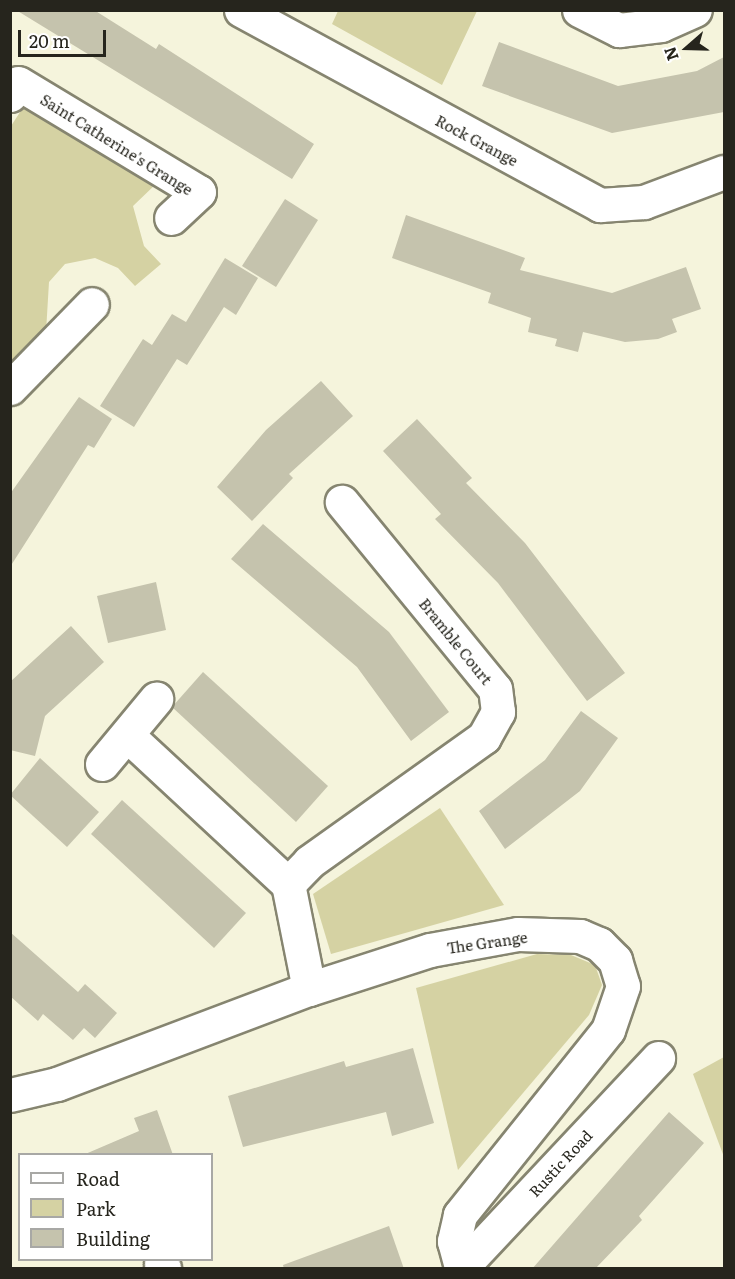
<!DOCTYPE html>
<html>
<head>
<meta charset="utf-8">
<style>
	body { margin:0 }
	#map { position:relative; width:735px; height:1279px; overflow:hidden; background:#f5f4dc; font-family:Literata,serif }
	div>[style] { position:absolute }
	.green>* { inset:0; background:#d5d2a3 }
	.building>* { inset:0; background:#c5c3ad }
	.roads { filter:drop-shadow(2px 0 #868570) drop-shadow(-2px 0 #868570) drop-shadow(0 2px #868570) drop-shadow(0 -2px #868570) }
	.minor>* { height:33px; margin:-16.5px; padding:0 16.5px; transform-origin:16.5px; border-radius:16.5px; background:#fff }
	span { translate:-50% -50%; white-space:nowrap; text-align:center; line-height:1.15; -webkit-text-stroke:4.5px #fff; paint-order:stroke }
	.street-label { font-size:15px; color:#26251d }
	.frame { position:absolute; inset:0; border:12px solid #26251d; pointer-events:none }
	.legend { position:absolute; left:18px; top:1153px; width:195px; height:108px; box-sizing:border-box; background:#fff; border:2px solid #a8a8a5; margin:0; padding:8px 10px; list-style:none; font-size:18px; color:#26251d }
	.legend li { display:flex; align-items:center; gap:12px; height:30px }
	.legend b { width:30px; border:2px solid #a8a8a5 }
	.north { position:absolute; left:657px; top:18px; width:60px; height:60px; -webkit-text-stroke:4px #fff; paint-order:stroke; rotate:250deg; font-size:16px; font-weight:700; line-height:24px; text-align:center; color:#26251d }
	.north::after { content:''; display:block; margin:auto; width:21px; height:27px; background:#26251d; clip-path:polygon(50% 0,100% 100%,50% 72%,0 100%) }
	.scale { position:absolute; left:18px; top:30px; width:88px; height:27px; box-sizing:border-box; border:3px solid #26251d; border-top:0; padding-left:8px; font-size:18px; line-height:21px; white-space:nowrap; color:#26251d; -webkit-text-stroke:4px #fff; paint-order:stroke }
</style>
</head>
<body>
<div id="map">
	<div class="green">
		<div style="clip-path:polygon(338px 11px,338px 10px,477px 11px,442px 85px,332px 24px)"></div>
		<div style="clip-path:polygon(24px 106px,158px 182px,133px 206px,144px 246px,161px 264px,135px 286px,118px 268px,95px 258px,65px 264px,49px 282px,46px 332px,11px 368px,11px 126px)"></div>
		<div style="clip-path:polygon(440px 808px,504px 905px,331px 954px,313px 894px)"></div>
		<div style="clip-path:polygon(537px 954px,571px 955px,595px 965px,602px 985px,589px 1015px,458px 1170px,416px 988px)"></div>
		<div style="clip-path:polygon(724px 1057px,724px 1157px,693px 1074px)"></div>
	</div>
	<div class="building">
		<div style="clip-path:polygon(16px 10px,94px 10px,156px 49px,159px 44px,314px 144px,292px 179px)"></div>
		<div style="clip-path:polygon(499px 42px,618px 86px,697px 71px,724px 57px,724px 112px,612px 133px,482px 86px)"></div>
		<div style="clip-path:polygon(285px 199px,318px 220px,276px 287px,242px 266px)"></div>
		<div style="clip-path:polygon(406px 215px,525px 258px,520px 270px,612px 293px,686px 267px,701px 309px,672px 319px,677px 332px,658px 339px,625px 342px,583px 332px,578px 352px,555px 346px,557px 339px,528px 332px,531px 318px,488px 303px,491px 293px,392px 258px)"></div>
		<div style="clip-path:polygon(225px 258px,258px 278px,236px 315px,224px 307px,187px 365px,177px 359px,134px 427px,100px 406px,143px 339px,152px 345px,172px 314px,186px 322px)"></div>
		<div style="clip-path:polygon(321px 381px,353px 416px,289px 474px,293px 478px,252px 521px,217px 487px,266px 430px)"></div>
		<div style="clip-path:polygon(79px 397px,112px 419px,94px 448px,88px 445px,10px 567px,10px 494px)"></div>
		<div style="clip-path:polygon(417px 419px,472px 478px,466px 483px,525px 543px,625px 673px,587px 701px,498px 583px,435px 519px,441px 514px,383px 451px)"></div>
		<div style="clip-path:polygon(263px 524px,389px 632px,449px 712px,411px 741px,357px 667px,231px 559px)"></div>
		<div style="clip-path:polygon(156px 582px,166px 630px,108px 643px,97px 596px)"></div>
		<div style="clip-path:polygon(71px 626px,104px 662px,45px 716px,35px 756px,10px 750px,10px 682px)"></div>
		<div style="clip-path:polygon(203px 672px,328px 786px,296px 822px,172px 707px)"></div>
		<div style="clip-path:polygon(581px 711px,618px 738px,580px 791px,505px 849px,479px 811px,545px 760px)"></div>
		<div style="clip-path:polygon(40px 758px,99px 812px,67px 847px,10px 795px)"></div>
		<div style="clip-path:polygon(122px 800px,246px 913px,214px 948px,91px 834px)"></div>
		<div style="clip-path:polygon(10px 932px,78px 992px,85px 984px,117px 1013px,95px 1038px,84px 1028px,73px 1040px,43px 1014px,38px 1021px,10px 996px)"></div>
		<div style="clip-path:polygon(413px 1048px,434px 1123px,392px 1136px,386px 1112px,243px 1147px,228px 1096px,344px 1061px,346px 1067px)"></div>
		<div style="clip-path:polygon(157px 1110px,173px 1155px,83px 1155px,139px 1131px,134px 1118px)"></div>
		<div style="clip-path:polygon(669px 1112px,704px 1143px,639px 1216px,642px 1220px,595px 1269px,532px 1269px)"></div>
		<div style="clip-path:polygon(389px 1226px,404px 1269px,284px 1269px,283px 1265px)"></div>
	</div>
	<div class="roads">
		<div class="minor">
			<div style="left:241px;top:10px;width:409px;rotate:28.5deg"></div>
			<div style="left:600px;top:205px;width:44px;rotate:-3.9deg"></div>
			<div style="left:644px;top:202px;width:85px;rotate:-20.6deg"></div>
			<div style="left:579px;top:10px;width:45px;rotate:26.6deg"></div>
			<div style="left:619px;top:30px;width:42px;rotate:-6.8deg"></div>
			<div style="left:661px;top:25px;width:37px;rotate:-24deg"></div>
			<div style="left:10px;top:95px;width:14px;rotate:-56deg"></div>
			<div style="left:18px;top:83px;width:211px;rotate:31.1deg"></div>
			<div style="left:199px;top:192px;width:38px;rotate:137deg"></div>
			<div style="left:10px;top:388px;width:117px;rotate:-45.7deg"></div>
			<div style="left:127px;top:735px;width:219px;rotate:42.8deg"></div>
			<div style="left:102px;top:764px;width:85px;rotate:-50.3deg"></div>
			<div style="left:309px;top:989px;width:107px;rotate:-101.3deg"></div>
			<div style="left:288px;top:884px;width:30px;rotate:-46deg"></div>
			<div style="left:309px;top:862px;width:215px;rotate:-35.5deg"></div>
			<div style="left:484px;top:737px;width:29px;rotate:-61deg"></div>
			<div style="left:498px;top:712px;width:23px;rotate:-97deg"></div>
			<div style="left:495px;top:689px;width:242px;rotate:-129.3deg"></div>
			<div style="left:10px;top:1095px;width:48px;rotate:-13.2deg"></div>
			<div style="left:57px;top:1084px;width:269px;rotate:-20.7deg"></div>
			<div style="left:309px;top:989px;width:127px;rotate:-17.9deg"></div>
			<div style="left:430px;top:950px;width:89px;rotate:-10.3deg"></div>
			<div style="left:518px;top:934px;width:62px;rotate:1.8deg"></div>
			<div style="left:580px;top:936px;width:21px;rotate:23deg"></div>
			<div style="left:599px;top:944px;width:23px;rotate:45deg"></div>
			<div style="left:615px;top:960px;width:27px;rotate:73deg"></div>
			<div style="left:623px;top:986px;width:46px;rotate:108.8deg"></div>
			<div style="left:608px;top:1030px;width:237px;rotate:128.7deg"></div>
			<div style="left:460px;top:1215px;width:27px;rotate:103deg"></div>
			<div style="left:454px;top:1241px;width:28px;rotate:75deg"></div>
			<div style="left:161px;top:1264px;width:5px;rotate:53deg"></div>
			<div style="left:461px;top:1268px;width:288px;rotate:-46.8deg"></div>
		</div>
	</div>
	<div class="street-label">
		<span style="left:477px;top:140px;rotate:28deg">Rock Grange</span>
		<span style="left:117px;top:144px;rotate:32deg">Saint Catherine's Grange</span>
		<span style="left:456px;top:641px;rotate:51deg">Bramble Court</span>
		<span style="left:487px;top:942px;rotate:-8deg">The Grange</span>
		<span style="left:560px;top:1163px;rotate:-47deg">Rustic Road</span>
	</div>
	<div class="frame"></div>
	<ul class="legend">
	<li><b style="height:8px;background:#fff"></b>Road</li>
	<li><b style="height:16px;background:#d5d2a3"></b>Park</li>
	<li><b style="height:16px;background:#c5c3ad"></b>Building</li>
	</ul>
	<div class="north">N</div>
	<div class="scale">20 m</div>
</div>
</body>
</html>
